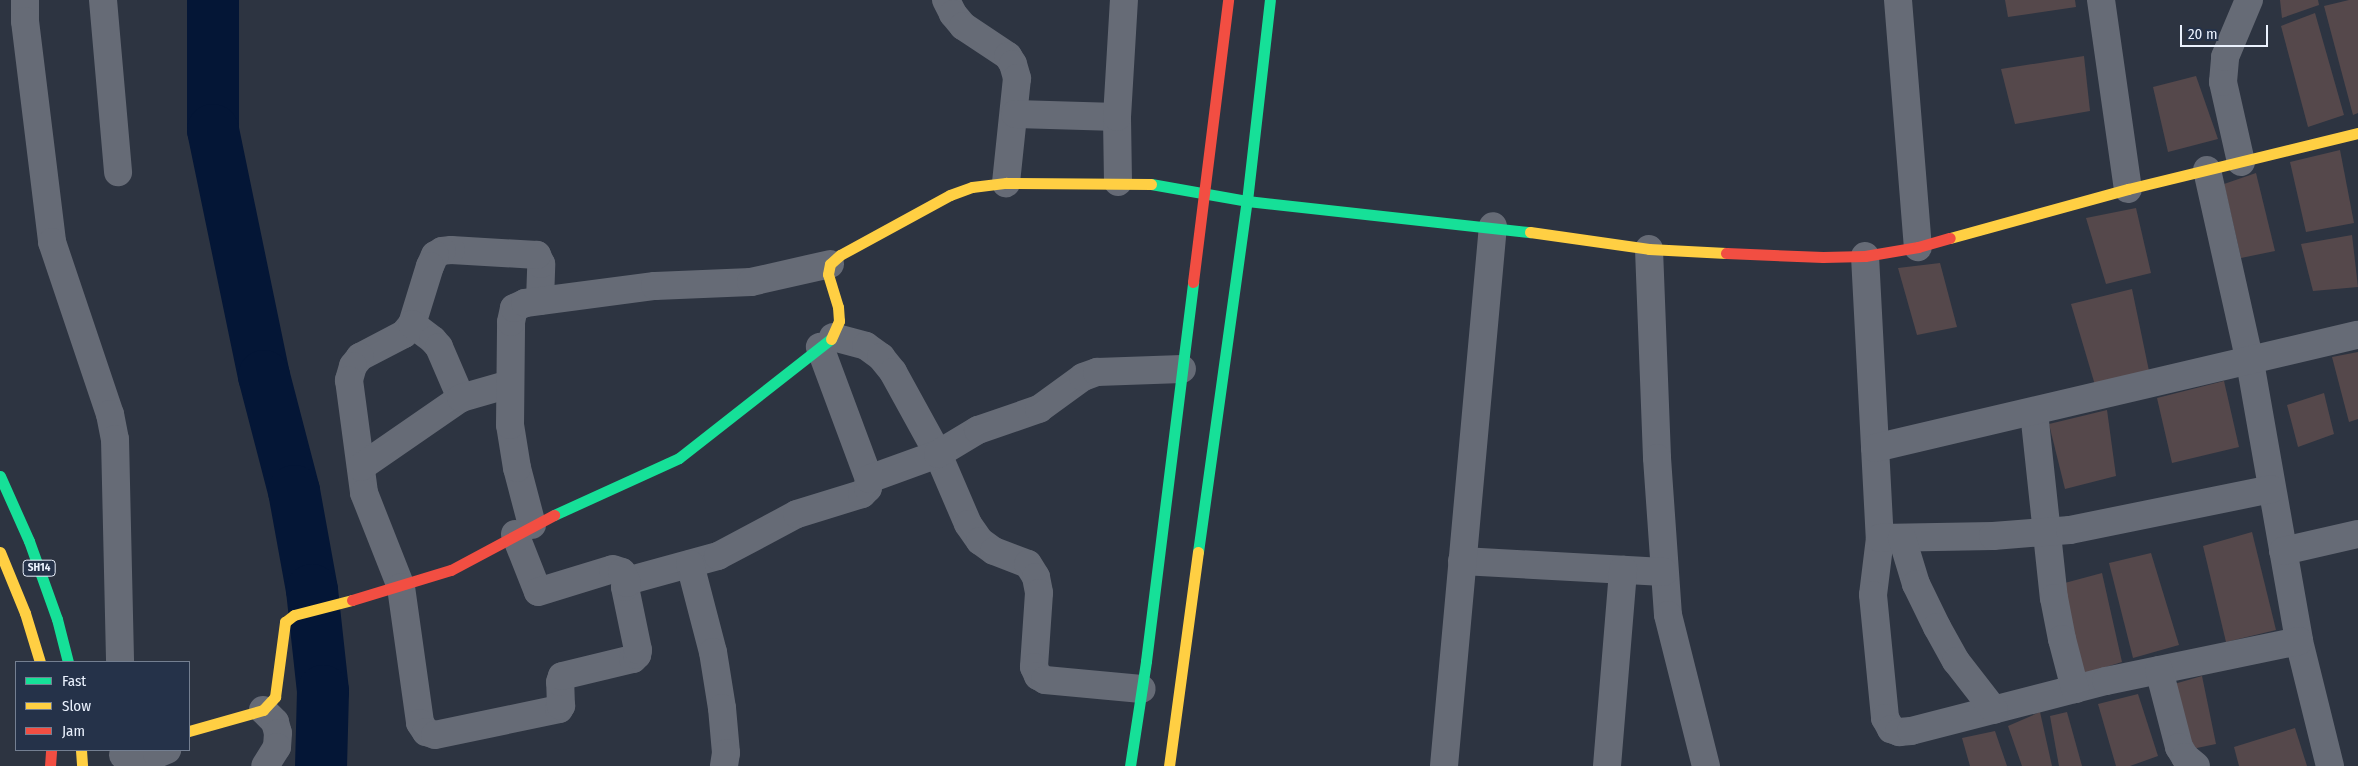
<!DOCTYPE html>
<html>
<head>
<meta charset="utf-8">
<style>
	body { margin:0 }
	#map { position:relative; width:2358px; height:766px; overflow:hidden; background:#2d3441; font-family:"Fira Sans Condensed",sans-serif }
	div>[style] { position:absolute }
	.river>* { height:52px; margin:-26px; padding:0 26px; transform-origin:26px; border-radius:26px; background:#041636 }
	.building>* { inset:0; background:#55484b }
	.street>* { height:28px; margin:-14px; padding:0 14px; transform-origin:14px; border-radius:14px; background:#666b76 }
	.fast>* { height:11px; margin:-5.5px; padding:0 5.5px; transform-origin:5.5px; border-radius:5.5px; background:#16e098 }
	.slow>* { height:11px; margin:-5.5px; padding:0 5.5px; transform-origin:5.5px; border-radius:5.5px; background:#ffcf43 }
	.jam>* { height:11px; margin:-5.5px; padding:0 5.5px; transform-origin:5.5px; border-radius:5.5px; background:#f24e42 }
	span { translate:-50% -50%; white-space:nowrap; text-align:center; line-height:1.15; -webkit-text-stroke:4px #253249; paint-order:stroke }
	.shield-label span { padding:1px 4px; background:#253249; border:1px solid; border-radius:4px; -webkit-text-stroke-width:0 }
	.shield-label { font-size:11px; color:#ebf2fe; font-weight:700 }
	.legend { position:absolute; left:15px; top:661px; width:175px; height:90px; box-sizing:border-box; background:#253249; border:1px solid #747f91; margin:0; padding:6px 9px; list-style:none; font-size:15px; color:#ebf2fe }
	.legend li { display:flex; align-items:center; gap:10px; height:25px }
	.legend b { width:25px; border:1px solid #747f91 }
	.scale { position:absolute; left:2180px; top:25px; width:88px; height:22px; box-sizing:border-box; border:2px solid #ebf2fe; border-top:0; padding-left:6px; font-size:15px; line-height:18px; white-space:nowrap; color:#ebf2fe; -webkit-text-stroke:4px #253249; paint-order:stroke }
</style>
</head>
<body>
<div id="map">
	<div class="river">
		<div style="left:213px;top:0;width:130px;rotate:90deg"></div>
		<div style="left:213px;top:130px;width:251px;rotate:78.3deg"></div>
		<div style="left:264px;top:376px;width:119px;rotate:75.4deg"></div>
		<div style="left:294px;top:491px;width:101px;rotate:79.7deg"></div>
		<div style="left:312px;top:590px;width:102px;rotate:83.8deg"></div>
		<div style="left:323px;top:691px;width:75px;rotate:91.5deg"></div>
	</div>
	<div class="building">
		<div style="clip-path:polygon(2005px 0,2075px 0,2076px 7px,2008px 17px)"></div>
		<div style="clip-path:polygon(2280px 0,2318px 0,2319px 5px,2282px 18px)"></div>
		<div style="clip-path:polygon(2349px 0,2358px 0,2358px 113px,2353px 115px,2324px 6px)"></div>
		<div style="clip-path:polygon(2315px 13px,2344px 115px,2308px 127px,2281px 26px)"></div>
		<div style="clip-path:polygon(2084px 56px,2090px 111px,2015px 124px,2001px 69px)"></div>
		<div style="clip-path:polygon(2196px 76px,2218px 139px,2168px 152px,2153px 87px)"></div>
		<div style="clip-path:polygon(2340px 150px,2354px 223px,2306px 232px,2290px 162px)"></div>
		<div style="clip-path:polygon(2256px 173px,2275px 251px,2241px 258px,2224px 184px)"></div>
		<div style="clip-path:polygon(2136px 208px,2151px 273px,2106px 284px,2086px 218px)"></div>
		<div style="clip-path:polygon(2352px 235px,2358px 287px,2313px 291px,2301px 244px)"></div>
		<div style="clip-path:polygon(1940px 263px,1957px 327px,1917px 335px,1898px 268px)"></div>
		<div style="clip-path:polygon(2132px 289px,2149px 371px,2095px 385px,2071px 304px)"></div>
		<div style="clip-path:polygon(2358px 352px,2358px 419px,2349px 422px,2332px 357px)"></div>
		<div style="clip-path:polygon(2224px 381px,2239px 447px,2172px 463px,2157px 398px)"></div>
		<div style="clip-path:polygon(2324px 393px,2334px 434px,2298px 447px,2287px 405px)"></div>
		<div style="clip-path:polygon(2107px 410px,2116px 476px,2065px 489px,2049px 424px)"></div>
		<div style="clip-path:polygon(2252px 532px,2276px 630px,2226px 642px,2203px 546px)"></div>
		<div style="clip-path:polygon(2151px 553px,2179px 645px,2133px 658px,2109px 563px)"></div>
		<div style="clip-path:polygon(2102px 573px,2122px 662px,2080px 675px,2061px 584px)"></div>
		<div style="clip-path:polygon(2202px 676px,2216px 744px,2192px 749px,2174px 684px)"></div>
		<div style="clip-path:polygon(2138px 694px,2158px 756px,2130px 766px,2116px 766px,2098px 704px)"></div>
		<div style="clip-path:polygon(2040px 712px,2052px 766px,2022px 766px,2008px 726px)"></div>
		<div style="clip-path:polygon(2067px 712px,2082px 766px,2059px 766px,2050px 716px)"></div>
		<div style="clip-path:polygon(2295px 728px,2307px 766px,2239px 766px,2234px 747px)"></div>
		<div style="clip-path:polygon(1995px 731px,2007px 766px,1970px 766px,1962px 738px)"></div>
	</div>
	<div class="street">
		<div style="left:25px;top:0;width:21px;rotate:90deg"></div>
		<div style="left:25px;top:21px;width:223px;rotate:83deg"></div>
		<div style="left:52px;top:242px;width:182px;rotate:71.4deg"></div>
		<div style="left:110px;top:414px;width:25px;rotate:79deg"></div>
		<div style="left:115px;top:439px;width:223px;rotate:88.7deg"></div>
		<div style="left:103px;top:0;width:173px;rotate:85deg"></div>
		<div style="left:946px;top:0;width:16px;rotate:63deg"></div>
		<div style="left:953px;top:14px;width:16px;rotate:50deg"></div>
		<div style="left:963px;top:26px;width:54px;rotate:33.7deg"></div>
		<div style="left:1008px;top:56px;width:9px;rotate:58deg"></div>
		<div style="left:1013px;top:64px;width:15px;rotate:74deg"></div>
		<div style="left:1017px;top:78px;width:106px;rotate:96deg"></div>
		<div style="left:1898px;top:0;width:248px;rotate:85.4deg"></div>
		<div style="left:2101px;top:0;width:191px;rotate:81.9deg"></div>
		<div style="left:1015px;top:114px;width:102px;rotate:1.7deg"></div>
		<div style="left:2241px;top:162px;width:82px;rotate:-102.7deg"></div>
		<div style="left:2223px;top:82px;width:25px;rotate:-85deg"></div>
		<div style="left:2225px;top:57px;width:62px;rotate:-67.2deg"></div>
		<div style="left:2207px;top:170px;width:197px;rotate:77.4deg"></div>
		<div style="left:2250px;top:362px;width:283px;rotate:80deg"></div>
		<div style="left:2299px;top:641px;width:129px;rotate:76.1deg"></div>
		<div style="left:1118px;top:182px;width:65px;rotate:-90.9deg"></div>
		<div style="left:1117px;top:117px;width:117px;rotate:-86.6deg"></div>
		<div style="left:1649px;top:249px;width:209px;rotate:87.8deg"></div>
		<div style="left:1657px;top:458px;width:157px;rotate:86deg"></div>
		<div style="left:1668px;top:615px;width:156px;rotate:75.9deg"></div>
		<div style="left:1865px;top:256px;width:282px;rotate:87deg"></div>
		<div style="left:1880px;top:538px;width:57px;rotate:97deg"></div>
		<div style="left:1873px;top:595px;width:124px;rotate:84.4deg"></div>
		<div style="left:1885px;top:718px;width:13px;rotate:61deg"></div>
		<div style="left:1891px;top:729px;width:9px;rotate:21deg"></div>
		<div style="left:1899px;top:732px;width:12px;rotate:-5deg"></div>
		<div style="left:1911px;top:731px;width:201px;rotate:-14.4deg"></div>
		<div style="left:2106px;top:681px;width:197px;rotate:-11.7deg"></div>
		<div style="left:540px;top:301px;width:37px;rotate:-88deg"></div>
		<div style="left:541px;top:264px;width:10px;rotate:-114deg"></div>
		<div style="left:537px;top:255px;width:86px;rotate:-176.7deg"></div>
		<div style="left:451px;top:250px;width:9px;rotate:174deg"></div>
		<div style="left:442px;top:251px;width:8px;rotate:150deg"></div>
		<div style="left:435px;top:255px;width:12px;rotate:114deg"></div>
		<div style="left:430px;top:266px;width:61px;rotate:107.2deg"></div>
		<div style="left:412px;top:324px;width:13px;rotate:129deg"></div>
		<div style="left:404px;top:334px;width:50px;rotate:152.4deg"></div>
		<div style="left:360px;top:357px;width:11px;rotate:128deg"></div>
		<div style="left:353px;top:366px;width:15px;rotate:106deg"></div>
		<div style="left:349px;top:380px;width:114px;rotate:82.4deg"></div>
		<div style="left:364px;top:493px;width:101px;rotate:68.5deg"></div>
		<div style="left:401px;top:587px;width:137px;rotate:82deg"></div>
		<div style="left:420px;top:723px;width:11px;rotate:56deg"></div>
		<div style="left:426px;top:732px;width:9px;rotate:18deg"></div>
		<div style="left:435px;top:735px;width:127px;rotate:-11.8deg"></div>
		<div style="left:559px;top:709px;width:4px;rotate:-56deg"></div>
		<div style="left:561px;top:706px;width:24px;rotate:-92deg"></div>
		<div style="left:560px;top:682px;width:6px;rotate:-72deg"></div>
		<div style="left:562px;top:676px;width:73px;rotate:-13.5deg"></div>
		<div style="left:633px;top:659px;width:6px;rotate:-45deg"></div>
		<div style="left:637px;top:655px;width:5px;rotate:-79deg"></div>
		<div style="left:638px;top:650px;width:64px;rotate:-101.7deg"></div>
		<div style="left:625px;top:587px;width:4px;rotate:-63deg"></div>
		<div style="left:627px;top:583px;width:8px;rotate:-30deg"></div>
		<div style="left:634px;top:579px;width:87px;rotate:-15.3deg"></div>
		<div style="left:718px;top:556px;width:89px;rotate:-28deg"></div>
		<div style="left:797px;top:514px;width:68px;rotate:-17.1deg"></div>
		<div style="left:862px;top:494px;width:8px;rotate:-45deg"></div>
		<div style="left:868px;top:488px;width:9px;rotate:-84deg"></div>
		<div style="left:869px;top:479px;width:141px;rotate:-110.4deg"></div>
		<div style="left:412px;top:324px;width:26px;rotate:37deg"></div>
		<div style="left:433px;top:340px;width:9px;rotate:49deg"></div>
		<div style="left:439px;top:347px;width:56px;rotate:66.7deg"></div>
		<div style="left:833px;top:337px;width:34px;rotate:15deg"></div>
		<div style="left:866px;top:346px;width:19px;rotate:36deg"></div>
		<div style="left:881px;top:357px;width:19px;rotate:51deg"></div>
		<div style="left:893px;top:372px;width:94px;rotate:61.2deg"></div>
		<div style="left:938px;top:454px;width:76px;rotate:66.8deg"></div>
		<div style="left:968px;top:524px;width:21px;rotate:55deg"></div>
		<div style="left:980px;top:541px;width:17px;rotate:36deg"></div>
		<div style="left:994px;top:551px;width:36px;rotate:21deg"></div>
		<div style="left:1028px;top:564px;width:15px;rotate:58deg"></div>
		<div style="left:1036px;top:577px;width:16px;rotate:79deg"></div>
		<div style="left:1039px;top:593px;width:74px;rotate:93.9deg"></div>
		<div style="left:1034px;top:667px;width:10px;rotate:66deg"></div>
		<div style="left:1038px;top:676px;width:8px;rotate:30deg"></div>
		<div style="left:1045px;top:680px;width:97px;rotate:5.3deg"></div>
		<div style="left:2034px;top:412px;width:187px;rotate:83.9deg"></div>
		<div style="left:2054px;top:598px;width:42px;rotate:79deg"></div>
		<div style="left:2062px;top:639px;width:52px;rotate:75.4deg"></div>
		<div style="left:1875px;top:448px;width:496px;rotate:-13.2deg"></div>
		<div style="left:361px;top:467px;width:121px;rotate:-34.6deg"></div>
		<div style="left:461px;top:398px;width:51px;rotate:-15.9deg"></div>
		<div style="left:869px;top:479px;width:73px;rotate:-19.9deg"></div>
		<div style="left:938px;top:454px;width:47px;rotate:-31deg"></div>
		<div style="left:978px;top:430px;width:65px;rotate:-19deg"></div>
		<div style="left:1039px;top:409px;width:54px;rotate:-36deg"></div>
		<div style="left:1083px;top:377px;width:15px;rotate:-20deg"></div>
		<div style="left:1097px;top:372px;width:85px;rotate:-2deg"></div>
		<div style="left:532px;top:525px;width:59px;rotate:-104.7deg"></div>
		<div style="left:517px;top:468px;width:44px;rotate:-99.2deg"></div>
		<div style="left:510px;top:425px;width:103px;rotate:-89.4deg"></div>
		<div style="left:511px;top:322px;width:14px;rotate:-78deg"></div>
		<div style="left:514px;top:308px;width:12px;rotate:-24deg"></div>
		<div style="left:525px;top:303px;width:131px;rotate:-7.5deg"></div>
		<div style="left:655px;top:286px;width:96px;rotate:-2.4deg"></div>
		<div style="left:751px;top:282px;width:81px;rotate:-12.8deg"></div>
		<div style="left:515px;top:534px;width:62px;rotate:68.4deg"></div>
		<div style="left:538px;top:592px;width:78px;rotate:-17deg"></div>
		<div style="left:613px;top:569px;width:9px;rotate:18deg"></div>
		<div style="left:622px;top:572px;width:12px;rotate:66deg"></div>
		<div style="left:1880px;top:538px;width:113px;rotate:-1deg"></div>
		<div style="left:1993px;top:536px;width:77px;rotate:-4.5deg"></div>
		<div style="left:2070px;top:530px;width:205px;rotate:-11.5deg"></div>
		<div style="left:1902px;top:538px;width:48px;rotate:73.1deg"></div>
		<div style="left:1916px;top:584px;width:48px;rotate:64deg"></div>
		<div style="left:1937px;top:627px;width:39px;rotate:61deg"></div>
		<div style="left:1956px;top:661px;width:62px;rotate:52.2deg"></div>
		<div style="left:2283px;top:551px;width:77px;rotate:-12.8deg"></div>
		<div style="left:1462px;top:561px;width:202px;rotate:3.1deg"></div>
		<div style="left:690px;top:564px;width:91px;rotate:75.4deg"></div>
		<div style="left:713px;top:652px;width:57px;rotate:80.9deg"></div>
		<div style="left:722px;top:708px;width:45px;rotate:84.9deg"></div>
		<div style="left:726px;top:753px;width:13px;rotate:99deg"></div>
		<div style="left:2159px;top:670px;width:80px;rotate:75.4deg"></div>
		<div style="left:2179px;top:747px;width:12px;rotate:59deg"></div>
		<div style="left:2185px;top:757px;width:14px;rotate:39deg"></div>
		<div style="left:263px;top:710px;width:17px;rotate:45deg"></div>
		<div style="left:275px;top:722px;width:11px;rotate:75deg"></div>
		<div style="left:278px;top:733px;width:14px;rotate:94deg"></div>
		<div style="left:277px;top:747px;width:22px;rotate:122deg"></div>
		<div style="left:123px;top:755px;width:34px;rotate:-2deg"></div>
		<div style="left:157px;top:754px;width:11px;rotate:-22deg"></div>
		<div style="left:1444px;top:766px;width:542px;rotate:-84.82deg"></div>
		<div style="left:1607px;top:766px;width:197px;rotate:-85.3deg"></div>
	</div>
	<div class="fast">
		<div style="left:1151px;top:184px;width:97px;rotate:10deg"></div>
		<div style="left:1247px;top:201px;width:285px;rotate:6.3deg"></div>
		<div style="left:0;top:476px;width:71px;rotate:66deg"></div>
		<div style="left:29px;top:541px;width:83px;rotate:70.3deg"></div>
		<div style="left:57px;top:619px;width:44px;rotate:75.7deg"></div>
		<div style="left:554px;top:515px;width:137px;rotate:-24.5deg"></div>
		<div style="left:679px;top:458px;width:193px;rotate:-38.1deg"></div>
		<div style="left:1198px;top:552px;width:354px;rotate:-82.1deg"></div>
		<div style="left:1247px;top:201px;width:202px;rotate:-83.5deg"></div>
		<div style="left:1130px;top:766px;width:106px;rotate:-81.3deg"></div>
		<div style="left:1146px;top:661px;width:382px;rotate:-82.9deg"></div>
	</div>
	<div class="slow">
		<div style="left:1530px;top:232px;width:120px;rotate:8.1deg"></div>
		<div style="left:1649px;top:249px;width:77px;rotate:3deg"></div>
		<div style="left:1950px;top:238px;width:185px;rotate:-15.4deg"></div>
		<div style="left:2128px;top:189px;width:237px;rotate:-13.7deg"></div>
		<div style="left:831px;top:339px;width:20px;rotate:-66deg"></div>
		<div style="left:839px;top:321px;width:14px;rotate:-94deg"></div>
		<div style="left:838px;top:307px;width:34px;rotate:-107deg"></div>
		<div style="left:828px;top:274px;width:10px;rotate:-79deg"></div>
		<div style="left:830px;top:264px;width:13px;rotate:-42deg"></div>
		<div style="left:840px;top:255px;width:125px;rotate:-28.6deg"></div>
		<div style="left:950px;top:195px;width:23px;rotate:-20deg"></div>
		<div style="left:972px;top:187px;width:34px;rotate:-7deg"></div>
		<div style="left:1006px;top:183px;width:145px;rotate:0.4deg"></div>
		<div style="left:0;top:552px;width:66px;rotate:67.7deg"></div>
		<div style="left:25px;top:613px;width:51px;rotate:73deg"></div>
		<div style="left:189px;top:731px;width:77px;rotate:-15.8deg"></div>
		<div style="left:263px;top:710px;width:18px;rotate:-47deg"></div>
		<div style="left:275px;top:697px;width:76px;rotate:-82.4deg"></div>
		<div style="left:285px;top:622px;width:11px;rotate:-38deg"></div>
		<div style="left:294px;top:615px;width:60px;rotate:-14.5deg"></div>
		<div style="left:81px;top:750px;width:16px;rotate:86deg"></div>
		<div style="left:1169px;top:766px;width:216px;rotate:-82.3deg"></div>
	</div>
	<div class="jam">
		<div style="left:1726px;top:253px;width:97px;rotate:2.4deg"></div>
		<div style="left:1823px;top:257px;width:42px;rotate:-1.4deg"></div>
		<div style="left:1865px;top:256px;width:54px;rotate:-9.6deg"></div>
		<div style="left:1918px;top:247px;width:33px;rotate:-16deg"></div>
		<div style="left:1193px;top:282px;width:284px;rotate:-82.9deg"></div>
		<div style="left:352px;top:600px;width:103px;rotate:-16.9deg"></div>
		<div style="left:451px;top:570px;width:117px;rotate:-28.1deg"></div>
		<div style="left:50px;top:766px;width:16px;rotate:-86deg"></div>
	</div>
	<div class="shield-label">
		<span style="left:39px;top:568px">SH14</span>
	</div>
	<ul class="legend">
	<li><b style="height:6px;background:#16e098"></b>Fast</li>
	<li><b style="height:6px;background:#ffcf43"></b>Slow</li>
	<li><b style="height:6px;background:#f24e42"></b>Jam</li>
	</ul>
	<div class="scale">20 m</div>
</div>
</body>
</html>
